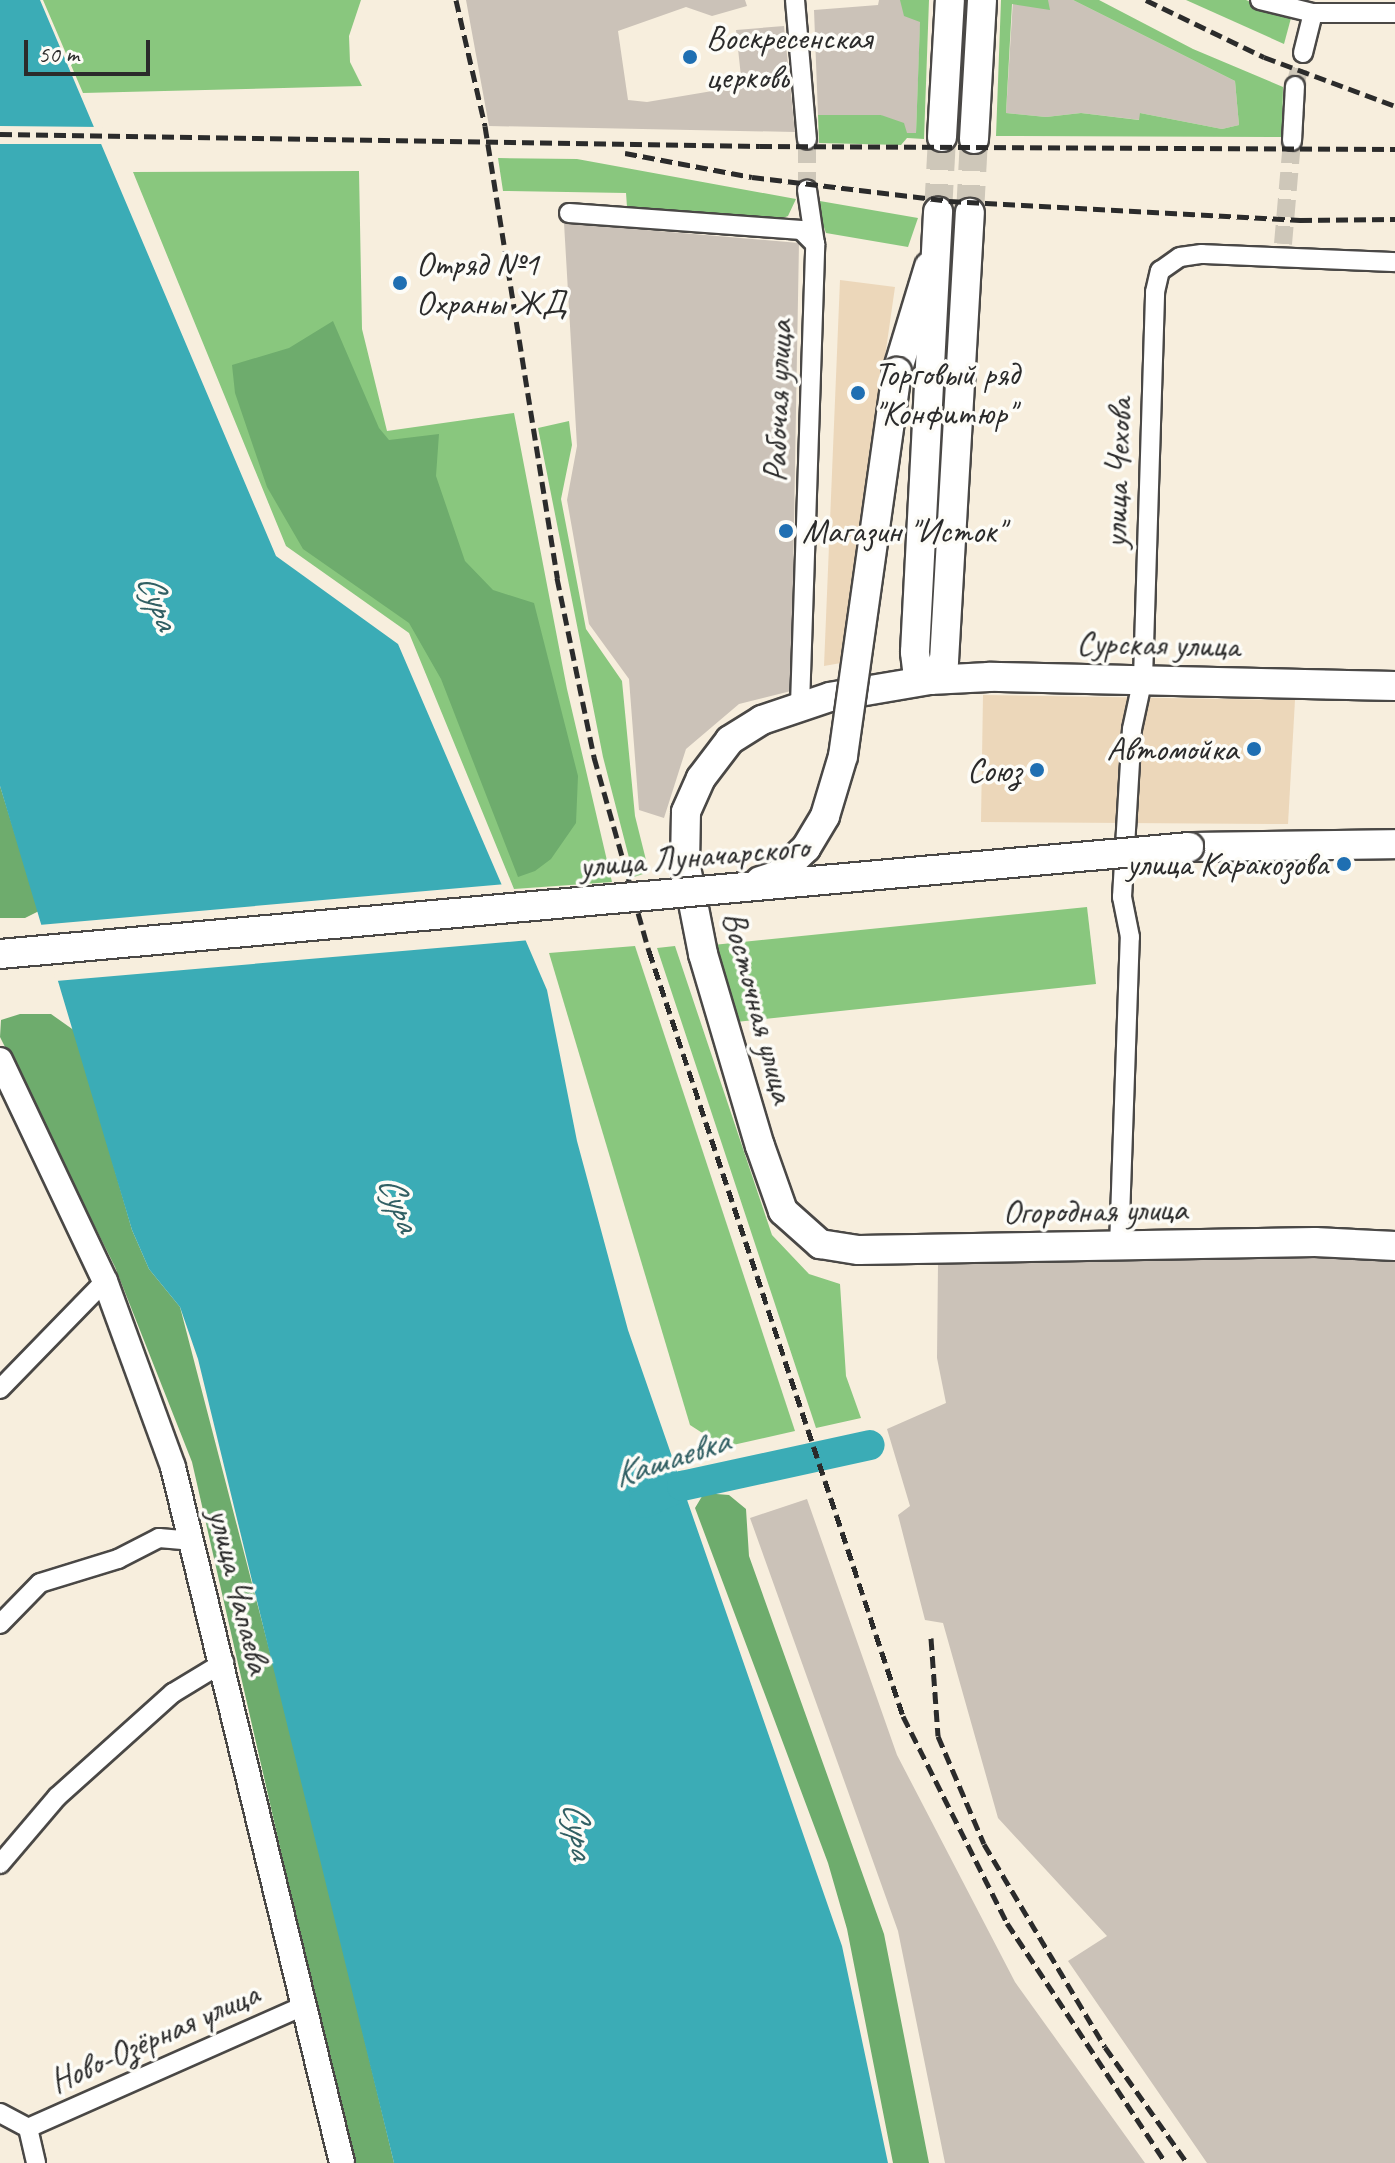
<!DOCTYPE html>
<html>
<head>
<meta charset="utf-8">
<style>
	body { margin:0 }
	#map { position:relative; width:1395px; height:2163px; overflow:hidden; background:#f7eedd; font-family:Caveat,sans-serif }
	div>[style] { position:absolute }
	.built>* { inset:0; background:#ecd7ba }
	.industrial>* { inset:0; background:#cbc2b8 }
	.green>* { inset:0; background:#89c77e }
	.forest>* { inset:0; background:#6eac6d }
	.water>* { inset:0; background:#3bacb6 }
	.pier>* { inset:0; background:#f7eedd }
	.river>* { height:30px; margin:-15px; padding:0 15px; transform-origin:15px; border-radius:15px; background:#3bacb6 }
	.street-tunnel>* { height:18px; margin-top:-9px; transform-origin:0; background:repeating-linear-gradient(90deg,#cec7b9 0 18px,transparent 0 27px) }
	.primary-tunnel>* { height:28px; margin-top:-14px; transform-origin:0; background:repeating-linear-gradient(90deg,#cec7b9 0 28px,transparent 0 42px) }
	.roads { filter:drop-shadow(2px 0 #4a4846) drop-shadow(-2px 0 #4a4846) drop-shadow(0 2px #4a4846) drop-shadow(0 -2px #4a4846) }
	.street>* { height:18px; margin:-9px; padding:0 9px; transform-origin:9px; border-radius:9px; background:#fff }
	.secondary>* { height:24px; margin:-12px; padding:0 12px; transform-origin:12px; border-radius:12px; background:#fff }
	.primary>* { height:28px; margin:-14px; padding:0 14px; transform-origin:14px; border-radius:14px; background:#fff }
	.rail>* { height:5px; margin-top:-2.5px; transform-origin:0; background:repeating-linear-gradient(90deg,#2b2b2b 0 12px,transparent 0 18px) }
	.bridges { filter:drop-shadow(2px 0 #4a4846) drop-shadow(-2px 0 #4a4846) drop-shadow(0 2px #4a4846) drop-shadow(0 -2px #4a4846) }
	.primary-bridge>* { height:28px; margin:-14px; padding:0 14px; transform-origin:14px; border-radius:14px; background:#fff }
	.dots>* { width:22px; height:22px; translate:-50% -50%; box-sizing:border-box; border:4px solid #fdfcf7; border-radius:50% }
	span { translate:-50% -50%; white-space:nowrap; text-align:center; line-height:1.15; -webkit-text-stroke:7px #fdfcf7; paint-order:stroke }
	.poi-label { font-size:34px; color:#2b2b2b }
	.left { translate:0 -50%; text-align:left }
	.right { translate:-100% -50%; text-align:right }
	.street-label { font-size:34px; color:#2b2b2b }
	.water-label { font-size:36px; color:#315f63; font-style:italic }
	.scale { position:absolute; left:24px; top:40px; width:126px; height:36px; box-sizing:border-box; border:4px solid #2b2b2b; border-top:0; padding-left:10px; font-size:24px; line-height:28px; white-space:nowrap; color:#2b2b2b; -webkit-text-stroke:6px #fdfcf7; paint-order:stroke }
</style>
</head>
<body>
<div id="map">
	<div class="built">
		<div style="clip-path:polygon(840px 280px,895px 287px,841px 663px,824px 666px)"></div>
		<div style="clip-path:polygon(983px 695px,1295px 700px,1288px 824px,981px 822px)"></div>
	</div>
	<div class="industrial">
		<div style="clip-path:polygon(466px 0,745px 0,747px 6px,712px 16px,686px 7px,618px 31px,628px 100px,647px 102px,742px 86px,736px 30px,784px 26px,795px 132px,489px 126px)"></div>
		<div style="clip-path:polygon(879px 0,921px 0,916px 133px,906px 133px,881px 115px,818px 115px,814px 10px,878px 5px)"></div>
		<div style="clip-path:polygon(1013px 0,1073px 0,1235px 81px,1239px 125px,1222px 129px,1140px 113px,1140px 120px,1081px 113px,1046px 117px,1006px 113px)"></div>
		<div style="clip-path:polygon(564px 223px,799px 243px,791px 691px,739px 704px,686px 749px,664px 818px,639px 810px,629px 679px,589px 624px,567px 500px,577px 446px)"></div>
		<div style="clip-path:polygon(1304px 1255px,1395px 1259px,1395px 2163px,1207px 2163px,1068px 1961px,1107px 1936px,998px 1818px,943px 1623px,925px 1620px,898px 1515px,910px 1506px,887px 1429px,946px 1403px,937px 1358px,938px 1264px)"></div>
		<div style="clip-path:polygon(807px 1499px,897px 1755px,1015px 1982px,1145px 2163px,945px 2163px,898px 1931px,750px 1518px)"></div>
	</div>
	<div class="green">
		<div style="clip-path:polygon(43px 0,361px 0,349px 36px,350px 62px,362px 86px,83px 93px)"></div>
		<div style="clip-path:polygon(900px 0,929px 0,924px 139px,907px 138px,901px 145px,819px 143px,818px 115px,881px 115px,904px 123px,907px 133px,916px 133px,920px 22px,904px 16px)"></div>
		<div style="clip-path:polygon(1001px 0,1048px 0,1050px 10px,1012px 4px,1006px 113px,1046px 117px,1081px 113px,1139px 120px,1140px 113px,1222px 129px,1239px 125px,1235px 81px,1073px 0,1099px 0,1193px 49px,1283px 87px,1282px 137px,996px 136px)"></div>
		<div style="clip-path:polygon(1186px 0,1246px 0,1291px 18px,1284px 44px)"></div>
		<div style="clip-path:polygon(498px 158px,577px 159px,796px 199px,788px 216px,768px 224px,627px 207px,626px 193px,503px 191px)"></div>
		<div style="clip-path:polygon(359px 171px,362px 329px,387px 431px,514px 413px,567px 689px,612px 882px,514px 889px,409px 633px,286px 546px,133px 172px)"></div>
		<div style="clip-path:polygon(814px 200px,918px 218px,908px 247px,826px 233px)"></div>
		<div style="clip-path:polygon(569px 421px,572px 445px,561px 499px,586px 629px,622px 681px,635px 816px,649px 872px,634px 877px,603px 757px,538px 428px)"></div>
		<div style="clip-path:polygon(1087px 907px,1096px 984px,736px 1022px,713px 945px)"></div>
		<div style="clip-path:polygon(635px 946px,795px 1431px,724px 1447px,690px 1425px,549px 953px)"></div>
		<div style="clip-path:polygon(675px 946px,772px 1235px,809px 1274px,840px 1284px,846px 1376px,861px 1418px,816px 1428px,657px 948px)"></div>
	</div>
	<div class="forest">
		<div style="clip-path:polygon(333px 321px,379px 428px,389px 440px,439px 434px,436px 476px,465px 561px,493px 590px,534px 603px,578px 776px,576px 823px,551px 859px,535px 871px,518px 877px,441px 679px,409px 623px,303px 549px,267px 487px,235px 393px,232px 365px,289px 348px)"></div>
		<div style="clip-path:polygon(0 786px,39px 911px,25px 918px,0 918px)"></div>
		<div style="clip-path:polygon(20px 1014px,51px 1014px,75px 1031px,132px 1230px,149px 1269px,180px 1307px,298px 1760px,394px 2163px,352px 2163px,192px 1462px,115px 1267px,0 1037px,1px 1020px)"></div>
		<div style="clip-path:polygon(704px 1493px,729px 1495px,746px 1509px,749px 1556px,884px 1934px,929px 2163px,893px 2163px,847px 1929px,828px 1863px,695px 1508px)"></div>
	</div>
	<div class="water">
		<div style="clip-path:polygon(0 0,40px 0,276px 556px,398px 644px,547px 990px,577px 1141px,628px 1330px,842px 1946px,888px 2163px,394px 2163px,198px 1359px,180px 1307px,149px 1269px,132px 1230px,0 786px)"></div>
	</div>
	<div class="pier">
		<div style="clip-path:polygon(0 126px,102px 127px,109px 144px,0 144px)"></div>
		<div style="clip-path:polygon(506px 884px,530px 940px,56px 981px,39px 925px)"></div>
	</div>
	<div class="river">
		<div style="left:644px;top:1503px;width:42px;rotate:-24.1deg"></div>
		<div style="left:682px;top:1486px;width:192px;rotate:-12.3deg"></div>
	</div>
	<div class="street-tunnel">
		<div style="left:1295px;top:86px;width:34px;rotate:-76deg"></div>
		<div style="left:807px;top:190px;width:51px;rotate:-90deg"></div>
		<div style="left:1283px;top:244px;width:103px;rotate:-85deg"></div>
	</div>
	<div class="primary-tunnel">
		<div style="left:938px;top:212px;width:75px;rotate:-86.9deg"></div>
		<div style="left:970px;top:213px;width:74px;rotate:-86.9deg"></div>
	</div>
	<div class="roads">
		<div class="street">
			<div style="left:795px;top:0;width:140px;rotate:85.1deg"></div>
			<div style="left:1260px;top:0;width:55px;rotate:13.8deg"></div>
			<div style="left:1313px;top:13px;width:82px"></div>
			<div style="left:1303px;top:53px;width:41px;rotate:-76deg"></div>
			<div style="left:1292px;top:141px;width:55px;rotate:-86.9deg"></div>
			<div style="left:569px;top:213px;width:233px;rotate:4.2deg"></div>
			<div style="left:801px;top:230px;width:20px;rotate:45deg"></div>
			<div style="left:800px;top:705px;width:461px;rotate:-88.1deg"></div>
			<div style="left:815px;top:244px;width:55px;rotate:-98.4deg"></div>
			<div style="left:1119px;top:1247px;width:310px;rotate:-88deg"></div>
			<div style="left:1130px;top:937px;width:41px;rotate:-101.3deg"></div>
			<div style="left:1122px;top:897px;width:168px;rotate:-86.6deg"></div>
			<div style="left:1132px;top:729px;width:52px;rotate:-77.8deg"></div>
			<div style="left:1143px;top:678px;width:386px;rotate:-88.2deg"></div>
			<div style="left:1155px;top:292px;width:22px;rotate:-77deg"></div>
			<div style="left:1160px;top:271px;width:24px;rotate:-35deg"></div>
			<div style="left:1180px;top:257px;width:22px;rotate:-8deg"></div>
			<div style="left:1202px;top:254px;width:193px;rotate:2.4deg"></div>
			<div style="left:0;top:1389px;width:151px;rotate:-45.8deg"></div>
			<div style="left:0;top:1624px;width:57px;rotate:-45.7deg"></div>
			<div style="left:40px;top:1583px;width:82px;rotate:-17.1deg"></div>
			<div style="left:118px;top:1559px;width:46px;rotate:-27.1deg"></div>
			<div style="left:159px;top:1538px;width:35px;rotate:5deg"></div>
			<div style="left:0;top:1864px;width:88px;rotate:-49.6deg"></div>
			<div style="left:57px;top:1797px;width:156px;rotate:-41.9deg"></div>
			<div style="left:173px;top:1693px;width:60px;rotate:-31.3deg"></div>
			<div style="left:0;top:2113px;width:32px;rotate:28deg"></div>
			<div style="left:28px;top:2128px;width:303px;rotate:-23.9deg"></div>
			<div style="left:28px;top:2128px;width:36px;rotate:77deg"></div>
		</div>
		<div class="secondary">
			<div style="left:0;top:1060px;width:245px;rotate:64.6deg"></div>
			<div style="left:105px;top:1281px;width:198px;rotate:69.9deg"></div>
			<div style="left:173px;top:1467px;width:716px;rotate:76.35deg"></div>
		</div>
		<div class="primary">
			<div style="left:942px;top:137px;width:137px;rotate:-86.7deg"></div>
			<div style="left:974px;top:139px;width:139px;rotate:-86.7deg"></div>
			<div style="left:897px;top:372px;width:110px;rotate:-73.1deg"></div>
			<div style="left:930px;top:680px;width:17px;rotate:-140deg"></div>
			<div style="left:917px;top:669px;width:17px;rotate:-97deg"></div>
			<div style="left:915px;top:652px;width:441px;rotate:-87deg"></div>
			<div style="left:930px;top:680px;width:24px;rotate:-54deg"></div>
			<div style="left:944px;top:661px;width:449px;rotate:-86.7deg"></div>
			<div style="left:1395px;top:686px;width:406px;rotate:-178.7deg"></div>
			<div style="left:989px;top:677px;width:59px;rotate:177.1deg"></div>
			<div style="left:930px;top:680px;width:101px;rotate:170.4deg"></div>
			<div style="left:830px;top:697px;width:72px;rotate:161.3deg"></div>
			<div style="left:762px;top:720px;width:38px;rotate:148deg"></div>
			<div style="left:730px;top:740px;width:48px;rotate:127.3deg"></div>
			<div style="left:701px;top:778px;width:37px;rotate:114deg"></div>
			<div style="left:686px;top:812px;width:50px;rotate:91.1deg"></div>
			<div style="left:685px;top:862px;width:94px;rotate:78.9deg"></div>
			<div style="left:703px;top:954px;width:200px;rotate:73.5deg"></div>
			<div style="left:760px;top:1146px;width:69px;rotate:70.5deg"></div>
			<div style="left:783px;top:1211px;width:50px;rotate:41.7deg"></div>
			<div style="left:820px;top:1244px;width:39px;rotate:9deg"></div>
			<div style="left:859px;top:1250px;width:456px;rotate:-1deg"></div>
			<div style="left:1315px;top:1242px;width:80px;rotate:2.9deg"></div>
			<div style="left:1189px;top:847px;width:206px;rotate:-0.8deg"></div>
		</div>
	</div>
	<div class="rail">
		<div style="left:456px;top:0;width:129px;rotate:77deg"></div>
		<div style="left:485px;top:126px;width:458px;rotate:80.9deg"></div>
		<div style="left:557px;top:578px;width:183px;rotate:78.3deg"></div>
		<div style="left:594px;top:757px;width:202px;rotate:74.2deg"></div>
		<div style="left:649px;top:951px;width:806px;rotate:71.63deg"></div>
		<div style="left:903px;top:1716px;width:232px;rotate:63.3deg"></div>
		<div style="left:1007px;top:1923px;width:288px;rotate:56.5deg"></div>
		<div style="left:1146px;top:0;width:131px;rotate:25.8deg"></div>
		<div style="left:1264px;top:57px;width:140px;rotate:20.5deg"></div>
		<div style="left:0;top:134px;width:760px;rotate:0.9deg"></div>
		<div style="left:760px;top:146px;width:635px;rotate:0.27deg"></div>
		<div style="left:625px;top:153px;width:129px;rotate:10.7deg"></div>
		<div style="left:752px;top:177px;width:198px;rotate:6.9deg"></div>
		<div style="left:949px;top:201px;width:352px;rotate:3.1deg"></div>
		<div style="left:1300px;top:220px;width:95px;rotate:-0.6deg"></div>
		<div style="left:931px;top:1638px;width:98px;rotate:85.9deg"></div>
		<div style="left:938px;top:1736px;width:117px;rotate:66.9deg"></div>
		<div style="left:984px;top:1844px;width:236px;rotate:59.2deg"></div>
		<div style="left:1105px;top:2047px;width:142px;rotate:54.7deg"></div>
	</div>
	<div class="bridges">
		<div class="primary-bridge">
			<div style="left:760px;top:881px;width:19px;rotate:-18deg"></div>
			<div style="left:778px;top:875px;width:39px;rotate:-44deg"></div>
			<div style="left:806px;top:848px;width:37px;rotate:-59deg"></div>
			<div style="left:825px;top:816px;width:63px;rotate:-73.3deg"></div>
			<div style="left:843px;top:756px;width:388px;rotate:-82deg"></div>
			<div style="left:0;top:954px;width:1194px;rotate:-5.14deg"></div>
		</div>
	</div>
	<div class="dots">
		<div style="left:690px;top:57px;background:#1f6fb2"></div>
		<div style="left:400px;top:283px;background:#1f6fb2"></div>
		<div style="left:858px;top:393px;background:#1f6fb2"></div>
		<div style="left:786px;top:531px;background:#1f6fb2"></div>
		<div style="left:1254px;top:749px;background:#1f6fb2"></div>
		<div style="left:1037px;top:770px;background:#1f6fb2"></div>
		<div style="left:1344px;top:864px;background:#1f6fb2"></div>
	</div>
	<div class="poi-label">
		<span class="left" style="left:706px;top:57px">Воскресенская<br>церковь</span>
		<span class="left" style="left:416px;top:283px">Отряд №1<br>Охраны ЖД</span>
		<span class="left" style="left:874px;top:393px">Торговый ряд<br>"Конфитюр"</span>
		<span class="left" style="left:802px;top:531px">Магазин "Исток"</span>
		<span class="right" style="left:1238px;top:749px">Автомойка</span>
		<span class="right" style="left:1021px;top:770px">Союз</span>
		<span class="right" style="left:1328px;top:864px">улица Каракозова</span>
	</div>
	<div class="street-label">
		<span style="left:777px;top:401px;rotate:-88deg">Рабочая улица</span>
		<span style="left:1117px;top:473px;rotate:-88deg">улица Чехова</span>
		<span style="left:1158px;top:644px;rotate:1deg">Сурская улица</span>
		<span style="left:694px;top:856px;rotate:-5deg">улица Луначарского</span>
		<span style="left:759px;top:1007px;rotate:75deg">Восточная улица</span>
		<span style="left:1095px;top:1210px;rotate:-1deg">Огородная улица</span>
		<span style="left:240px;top:1591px;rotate:76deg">улица Чапаева</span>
		<span style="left:154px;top:2037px;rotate:-24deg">Ново-Озёрная улица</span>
	</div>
	<div class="water-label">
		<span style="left:158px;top:601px;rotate:68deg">Сура</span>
		<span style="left:399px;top:1203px;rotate:68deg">Сура</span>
		<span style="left:671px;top:1458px;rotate:-18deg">Кашаевка</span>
		<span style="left:579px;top:1830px;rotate:82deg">Сура</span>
	</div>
	<div class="scale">50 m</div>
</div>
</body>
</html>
